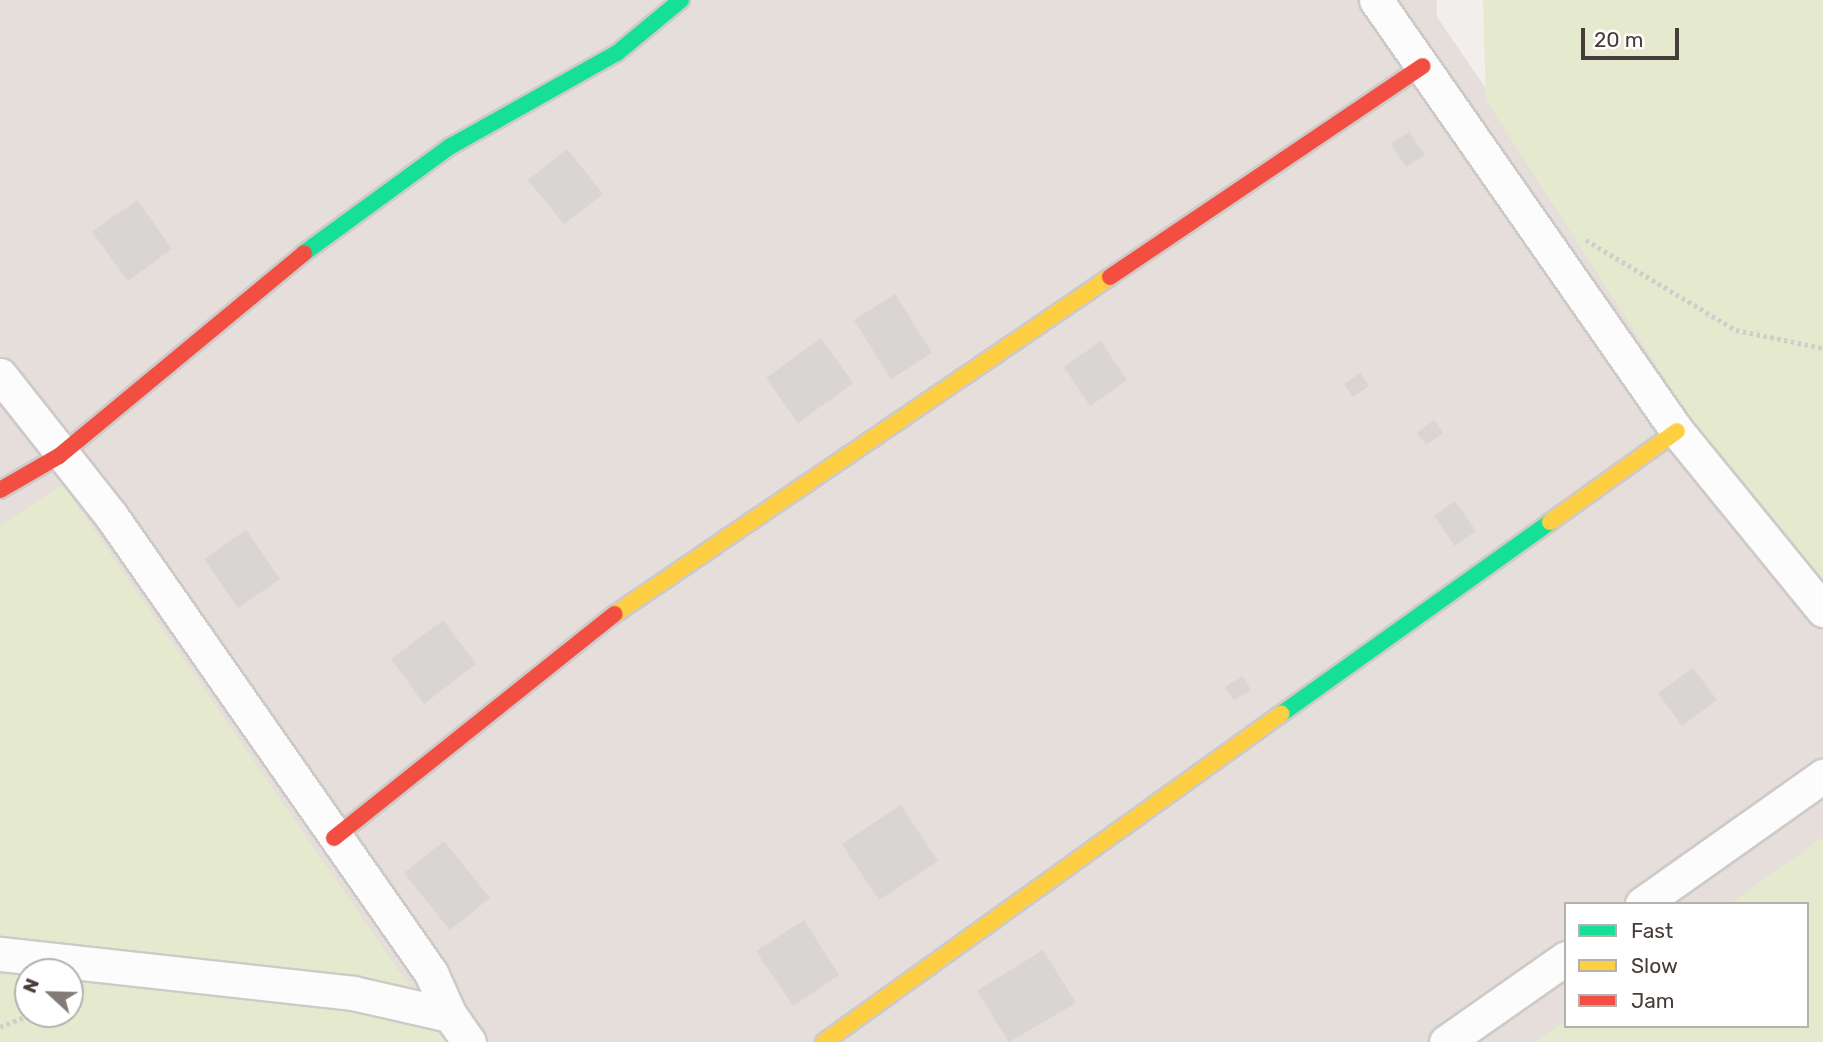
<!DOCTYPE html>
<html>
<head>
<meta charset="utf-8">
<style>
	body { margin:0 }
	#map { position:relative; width:1823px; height:1042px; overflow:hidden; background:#f1eeec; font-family:Rubik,sans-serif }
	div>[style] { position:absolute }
	.residential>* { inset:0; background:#e5deda }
	.green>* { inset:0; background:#e5e9cd }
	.building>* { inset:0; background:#d9d5d3 }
	.path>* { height:4.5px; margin-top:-2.25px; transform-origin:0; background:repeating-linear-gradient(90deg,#d1cdcb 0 3.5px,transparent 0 7px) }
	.roads { filter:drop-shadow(2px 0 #cecac8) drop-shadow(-2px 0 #cecac8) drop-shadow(0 2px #cecac8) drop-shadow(0 -2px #cecac8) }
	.street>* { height:33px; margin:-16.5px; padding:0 16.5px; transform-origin:16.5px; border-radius:16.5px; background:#fdfcfc }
	.fast>* { height:16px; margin:-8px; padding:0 8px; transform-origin:8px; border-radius:8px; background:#16e098 }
	.slow>* { height:16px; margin:-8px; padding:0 8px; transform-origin:8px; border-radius:8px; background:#ffcf43 }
	.jam>* { height:16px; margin:-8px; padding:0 8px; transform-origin:8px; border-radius:8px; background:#f24e42 }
	span { translate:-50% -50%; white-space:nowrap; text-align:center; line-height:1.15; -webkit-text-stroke:5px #fff; paint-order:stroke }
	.legend { position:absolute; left:1564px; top:902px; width:245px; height:126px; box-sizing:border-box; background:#fff; border:2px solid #b5b1af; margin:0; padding:9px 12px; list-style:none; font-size:21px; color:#473d38 }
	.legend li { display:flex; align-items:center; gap:14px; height:35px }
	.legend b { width:35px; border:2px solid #b5b1af }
	.north { position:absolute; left:14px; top:958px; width:70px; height:70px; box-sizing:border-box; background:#fff; border:2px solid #b5b1af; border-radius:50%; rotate:292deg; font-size:19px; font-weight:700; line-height:28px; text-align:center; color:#473d38 }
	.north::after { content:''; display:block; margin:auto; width:24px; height:32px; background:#827b77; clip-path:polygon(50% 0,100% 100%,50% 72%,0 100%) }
	.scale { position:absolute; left:1581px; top:28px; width:98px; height:32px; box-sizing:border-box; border:4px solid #473d38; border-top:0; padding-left:9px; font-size:21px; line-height:24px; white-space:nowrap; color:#473d38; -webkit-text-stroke:5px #fff; paint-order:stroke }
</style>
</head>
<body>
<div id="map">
	<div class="residential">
		<div style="clip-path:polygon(evenodd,0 0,1437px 0,1437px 17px,1659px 341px,1823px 538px,1823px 1042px,0 1042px,0 0,1566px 904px,1807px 904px,1807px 1026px,1566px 1026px,1566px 904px,0 0,28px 972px,70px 972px,70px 1014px,28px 1014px,28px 972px)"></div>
	</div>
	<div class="green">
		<div style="clip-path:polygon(1483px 0,1823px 0,1823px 625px,1486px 100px)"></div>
		<div style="clip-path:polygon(evenodd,63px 485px,448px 1042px,0 1042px,0 525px,63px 485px,28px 972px,70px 972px,70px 1014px,28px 1014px,28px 972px)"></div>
		<div style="clip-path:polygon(1823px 837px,1823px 1042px,1535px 1042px,1566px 1020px,1566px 1026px,1807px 1026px,1807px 904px,1729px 904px)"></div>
	</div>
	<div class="building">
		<div style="clip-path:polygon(1409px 132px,1425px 155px,1406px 167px,1391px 144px)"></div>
		<div style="clip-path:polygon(567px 149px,603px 194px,564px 224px,528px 180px)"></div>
		<div style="clip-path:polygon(137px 200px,172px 249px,128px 281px,92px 232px)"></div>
		<div style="clip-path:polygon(895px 294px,932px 353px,891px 379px,854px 320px)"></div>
		<div style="clip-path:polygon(821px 338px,853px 383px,798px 423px,766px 378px)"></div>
		<div style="clip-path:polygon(1101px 341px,1127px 380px,1090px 406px,1064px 367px)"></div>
		<div style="clip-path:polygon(1360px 373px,1369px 386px,1353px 397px,1344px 384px)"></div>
		<div style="clip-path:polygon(1434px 420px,1443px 433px,1426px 445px,1417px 433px)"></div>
		<div style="clip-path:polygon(1455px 501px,1476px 531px,1455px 546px,1434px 516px)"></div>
		<div style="clip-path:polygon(246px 530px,280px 579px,238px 608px,204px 559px)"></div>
		<div style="clip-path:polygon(443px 620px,476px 664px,424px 704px,391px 659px)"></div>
		<div style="clip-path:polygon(1693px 668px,1717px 700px,1682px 726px,1658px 693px)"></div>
		<div style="clip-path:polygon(1243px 676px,1251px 690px,1234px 700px,1225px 687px)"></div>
		<div style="clip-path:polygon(901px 805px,938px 861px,879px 900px,842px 844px)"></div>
		<div style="clip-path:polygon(444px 841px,490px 898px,450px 930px,404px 873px)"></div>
		<div style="clip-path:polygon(804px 920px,839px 975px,793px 1006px,756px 951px)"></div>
		<div style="clip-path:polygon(1043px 950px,1076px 1003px,1009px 1042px,977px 991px)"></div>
	</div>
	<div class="path">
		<div style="left:1586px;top:240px;width:175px;rotate:31deg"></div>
		<div style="left:1736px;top:330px;width:89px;rotate:11.7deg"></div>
		<div style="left:0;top:1027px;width:35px;rotate:-22deg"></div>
	</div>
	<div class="roads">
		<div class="street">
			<div style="left:1376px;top:0;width:526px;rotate:55.07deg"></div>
			<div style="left:1677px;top:431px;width:231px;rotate:50.8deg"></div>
			<div style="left:0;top:375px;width:181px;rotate:51.7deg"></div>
			<div style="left:112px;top:517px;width:557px;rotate:55.02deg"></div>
			<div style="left:431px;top:973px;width:46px;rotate:65.7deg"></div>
			<div style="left:450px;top:1015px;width:33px;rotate:55deg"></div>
			<div style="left:1642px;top:904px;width:222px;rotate:-35.3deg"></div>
			<div style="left:0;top:954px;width:355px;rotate:6.3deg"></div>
			<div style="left:353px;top:993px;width:99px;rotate:12.8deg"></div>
			<div style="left:1446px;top:1042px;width:146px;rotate:-35deg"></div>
		</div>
		<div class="fast">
			<div style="left:304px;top:253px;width:182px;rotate:-36.1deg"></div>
			<div style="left:451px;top:146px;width:190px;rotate:-29.3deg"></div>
			<div style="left:617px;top:53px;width:83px;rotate:-39.6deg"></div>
			<div style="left:1281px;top:714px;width:330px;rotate:-35.5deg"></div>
		</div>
		<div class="slow">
			<div style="left:1550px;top:522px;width:156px;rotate:-35.6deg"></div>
			<div style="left:615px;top:614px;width:599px;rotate:-34.25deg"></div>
			<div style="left:824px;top:1042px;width:563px;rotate:-35.67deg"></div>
		</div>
		<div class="jam">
			<div style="left:1110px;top:277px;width:377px;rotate:-34deg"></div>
			<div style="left:0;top:490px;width:68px;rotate:-30deg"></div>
			<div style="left:59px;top:456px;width:318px;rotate:-39.6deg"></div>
			<div style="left:334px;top:838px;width:359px;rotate:-38.6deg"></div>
		</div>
	</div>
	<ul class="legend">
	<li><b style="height:9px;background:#16e098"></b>Fast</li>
	<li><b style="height:9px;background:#ffcf43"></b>Slow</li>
	<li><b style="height:9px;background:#f24e42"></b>Jam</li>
	</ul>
	<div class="north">N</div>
	<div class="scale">20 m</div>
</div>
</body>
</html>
